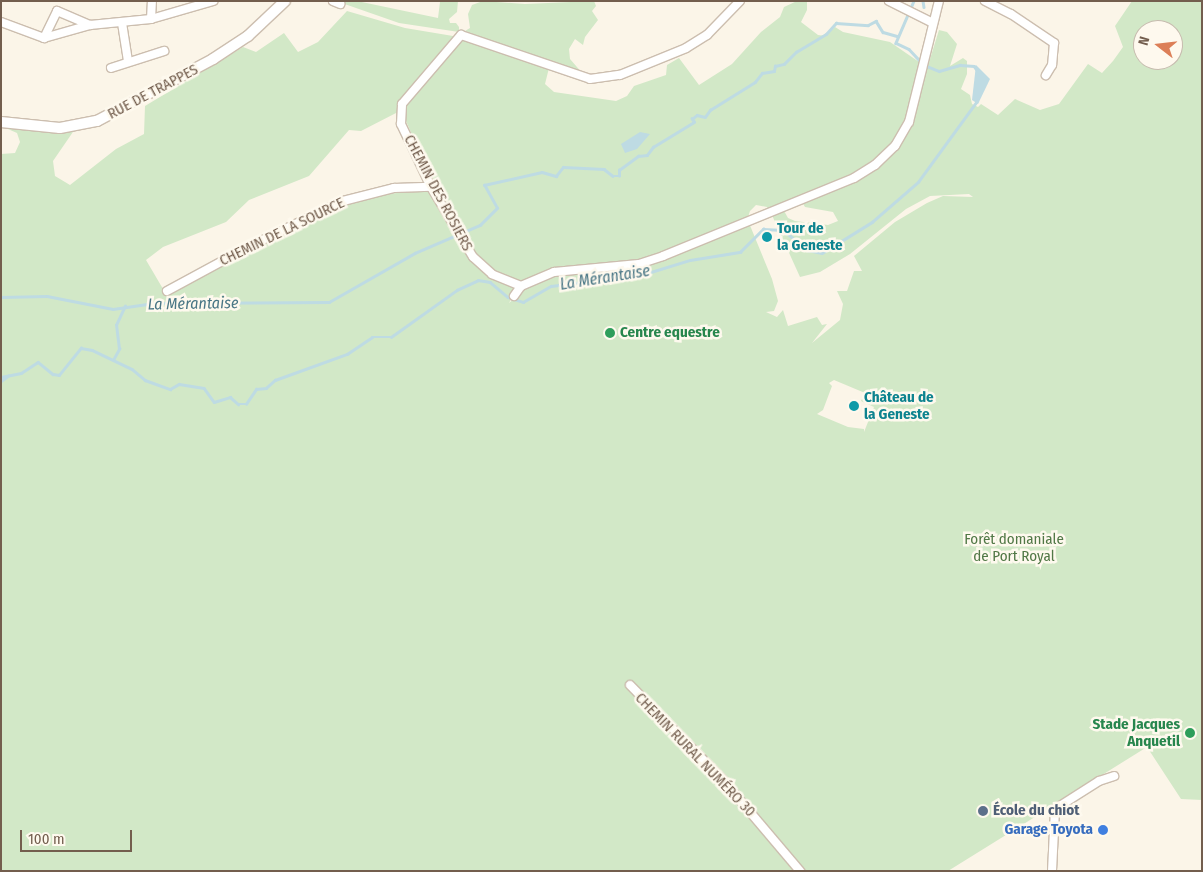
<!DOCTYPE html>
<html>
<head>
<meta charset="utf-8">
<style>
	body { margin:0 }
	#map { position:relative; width:1203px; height:872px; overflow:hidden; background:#fbf5e8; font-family:"Fira Sans Condensed",sans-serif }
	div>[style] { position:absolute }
	.green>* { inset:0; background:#d2e8c7 }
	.water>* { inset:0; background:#bedbe3 }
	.stream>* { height:2.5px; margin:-1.25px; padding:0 1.25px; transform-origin:1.25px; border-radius:1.25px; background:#bedbe3 }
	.roads { filter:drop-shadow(1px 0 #ccbeaf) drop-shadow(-1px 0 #ccbeaf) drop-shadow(0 1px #ccbeaf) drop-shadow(0 -1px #ccbeaf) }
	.minor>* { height:8px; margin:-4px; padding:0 4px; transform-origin:4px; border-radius:4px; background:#fff }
	.tertiary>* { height:10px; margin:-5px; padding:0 5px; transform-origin:5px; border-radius:5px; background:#fff }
	.dots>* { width:14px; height:14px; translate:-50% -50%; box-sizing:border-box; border:2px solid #fef9ee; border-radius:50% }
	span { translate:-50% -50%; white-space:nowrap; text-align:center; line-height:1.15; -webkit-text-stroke:5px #fef9ee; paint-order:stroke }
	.street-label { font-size:15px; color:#735e4e }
	.culture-label { font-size:15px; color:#0d838f; font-weight:700 }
	.left { translate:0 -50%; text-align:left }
	.leisure-label { font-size:15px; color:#27864d; font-weight:700 }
	.right { translate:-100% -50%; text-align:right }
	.park-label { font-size:15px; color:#517846 }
	.service-label { font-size:15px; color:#4e5e75; font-weight:700 }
	.shop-label { font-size:15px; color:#366cbe; font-weight:700 }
	.water-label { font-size:16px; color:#497685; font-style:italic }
	.frame { position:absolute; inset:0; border:2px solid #735e4e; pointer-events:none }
	.north { position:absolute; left:1133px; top:20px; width:50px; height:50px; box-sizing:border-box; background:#fef9ee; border:1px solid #c6bbae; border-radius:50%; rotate:286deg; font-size:14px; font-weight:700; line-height:20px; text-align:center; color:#735e4e }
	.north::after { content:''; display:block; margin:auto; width:18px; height:22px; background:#dc7f57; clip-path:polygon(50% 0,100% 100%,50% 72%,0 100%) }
	.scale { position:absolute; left:20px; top:830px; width:112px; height:22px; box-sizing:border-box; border:2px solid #735e4e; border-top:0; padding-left:6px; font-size:15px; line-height:18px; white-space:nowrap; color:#735e4e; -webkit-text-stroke:4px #fef9ee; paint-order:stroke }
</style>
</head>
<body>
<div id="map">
	<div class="green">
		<div style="clip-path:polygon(336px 1px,357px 1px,438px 18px,440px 2px,458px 1px,457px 12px,449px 19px,450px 23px,456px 23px,459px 27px,459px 32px,399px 23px)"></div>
		<div style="clip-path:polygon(483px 1px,525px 4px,594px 1px,596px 6px,592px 11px,598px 20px,585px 37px,583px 45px,575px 39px,569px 49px,570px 59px,583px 74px,465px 31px,470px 28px,468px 14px,472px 5px)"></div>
		<div style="clip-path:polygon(797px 1px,807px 1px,807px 10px,801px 22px,818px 35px,826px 36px,835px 27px,843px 32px,890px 42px,922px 64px,908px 119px,890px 148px,860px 172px,769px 211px,767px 207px,756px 205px,750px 211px,747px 220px,644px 260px,553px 271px,520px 284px,492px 271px,474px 255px,434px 185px,402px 112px,403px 105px,461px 38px,549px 68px,545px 84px,554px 92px,616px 101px,627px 96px,634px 86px,666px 75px,667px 65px,679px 58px,699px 85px,732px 64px,761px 32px,780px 17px,784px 7px)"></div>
		<div style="clip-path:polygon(evenodd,1132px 1px,1202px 1px,1202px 800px,1181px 799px,1147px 747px,948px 871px,1px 871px,1px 154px,15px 153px,20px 142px,17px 133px,1px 126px,75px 129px,53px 161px,55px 176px,70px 185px,116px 149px,144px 134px,145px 106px,243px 47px,256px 52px,284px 33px,298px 52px,318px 42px,347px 11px,405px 28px,459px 37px,398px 112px,361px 131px,349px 130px,309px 176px,249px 200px,226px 222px,163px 247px,146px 260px,166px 294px,343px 203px,428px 187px,470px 257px,518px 287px,509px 303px,534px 282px,561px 273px,637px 266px,749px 223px,772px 279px,778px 301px,774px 311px,766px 312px,777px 317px,783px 310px,788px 326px,817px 317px,822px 325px,827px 324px,812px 343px,840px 320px,843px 304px,837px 291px,847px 291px,854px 271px,862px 271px,854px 256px,895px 222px,927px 203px,943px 196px,973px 197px,969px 194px,930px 196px,906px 209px,850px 254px,820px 272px,800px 277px,771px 213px,783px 209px,788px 218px,795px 221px,828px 225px,838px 221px,833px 212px,805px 207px,802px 202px,852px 183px,907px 133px,939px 30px,947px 32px,957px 44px,950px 66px,963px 58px,967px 61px,967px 74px,961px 89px,970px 95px,972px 104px,978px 107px,981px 104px,998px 115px,1015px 99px,1040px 110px,1059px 104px,1088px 64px,1102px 73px,1113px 61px,1123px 47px,1115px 26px,1132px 1px,1143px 30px,1173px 30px,1173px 60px,1143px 60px,1143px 30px,1132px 1px,834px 380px,865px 393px,861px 401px,874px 407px,864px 432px,864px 429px,848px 427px,817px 414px,823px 410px,832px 386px,829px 383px,834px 380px)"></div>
	</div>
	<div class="water">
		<div style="clip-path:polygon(976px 65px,990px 79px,978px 104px,972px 100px)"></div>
		<div style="clip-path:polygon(640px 132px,650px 134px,637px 149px,625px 153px,621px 144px)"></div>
	</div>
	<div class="stream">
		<div style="left:914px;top:1px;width:46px;rotate:113.2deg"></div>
		<div style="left:896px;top:43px;width:14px;rotate:25deg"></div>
		<div style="left:909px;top:49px;width:22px;rotate:47deg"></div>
		<div style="left:924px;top:65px;width:16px;rotate:22deg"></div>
		<div style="left:939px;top:71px;width:22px;rotate:-16deg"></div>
		<div style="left:960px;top:65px;width:14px;rotate:4deg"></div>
		<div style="left:974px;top:66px;width:5px;rotate:53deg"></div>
		<div style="left:923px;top:1px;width:6px;rotate:81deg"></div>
		<div style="left:1px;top:297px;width:46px;rotate:-1.2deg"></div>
		<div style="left:47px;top:296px;width:67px;rotate:11.1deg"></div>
		<div style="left:113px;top:309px;width:41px;rotate:-8.3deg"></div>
		<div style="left:154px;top:303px;width:175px;rotate:-0.3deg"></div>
		<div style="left:329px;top:302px;width:99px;rotate:-29.7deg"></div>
		<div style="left:415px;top:253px;width:71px;rotate:-23.3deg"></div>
		<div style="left:480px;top:225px;width:24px;rotate:-45deg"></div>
		<div style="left:497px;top:208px;width:26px;rotate:-119deg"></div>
		<div style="left:484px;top:185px;width:59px;rotate:-12.6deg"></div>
		<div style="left:542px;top:172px;width:15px;rotate:16deg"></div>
		<div style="left:556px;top:176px;width:11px;rotate:-52deg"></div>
		<div style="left:563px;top:167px;width:41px;rotate:2.8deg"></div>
		<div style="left:604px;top:169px;width:11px;rotate:38deg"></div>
		<div style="left:613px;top:176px;width:6px"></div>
		<div style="left:619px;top:176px;width:6px;rotate:-90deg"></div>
		<div style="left:619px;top:170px;width:24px;rotate:-36deg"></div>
		<div style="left:638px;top:156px;width:9px;rotate:-6deg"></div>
		<div style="left:647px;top:155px;width:10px;rotate:-53deg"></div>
		<div style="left:653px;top:147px;width:48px;rotate:-31.4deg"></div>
		<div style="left:694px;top:122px;width:4px;rotate:-124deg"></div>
		<div style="left:692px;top:119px;width:6px;rotate:-39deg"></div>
		<div style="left:697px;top:115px;width:8px;rotate:14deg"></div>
		<div style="left:705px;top:117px;width:9px;rotate:-54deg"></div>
		<div style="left:710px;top:110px;width:53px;rotate:-31.9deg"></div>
		<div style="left:755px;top:82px;width:11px;rotate:-52deg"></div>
		<div style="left:762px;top:73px;width:12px;rotate:-9deg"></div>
		<div style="left:774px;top:71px;width:5px;rotate:-79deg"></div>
		<div style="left:775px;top:66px;width:9px;rotate:-13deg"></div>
		<div style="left:784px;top:64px;width:17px;rotate:-45deg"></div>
		<div style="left:796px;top:52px;width:35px;rotate:-31deg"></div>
		<div style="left:826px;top:34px;width:15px;rotate:-48deg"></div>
		<div style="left:836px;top:23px;width:32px;rotate:4deg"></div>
		<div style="left:868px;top:25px;width:9px;rotate:-27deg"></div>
		<div style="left:876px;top:21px;width:13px;rotate:58deg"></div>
		<div style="left:883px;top:32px;width:15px;rotate:16deg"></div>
		<div style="left:113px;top:360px;width:13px;rotate:-61deg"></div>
		<div style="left:119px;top:349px;width:24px;rotate:-97deg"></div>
		<div style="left:116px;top:325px;width:21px;rotate:-65deg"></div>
		<div style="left:1px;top:377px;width:20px;rotate:-11deg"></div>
		<div style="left:21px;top:373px;width:20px;rotate:-33deg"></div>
		<div style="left:38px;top:362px;width:19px;rotate:39deg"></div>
		<div style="left:53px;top:374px;width:6px;rotate:9deg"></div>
		<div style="left:59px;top:375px;width:35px;rotate:-51deg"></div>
		<div style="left:81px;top:348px;width:11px;rotate:10deg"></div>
		<div style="left:92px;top:350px;width:44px;rotate:25.4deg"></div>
		<div style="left:132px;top:369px;width:17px;rotate:40deg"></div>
		<div style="left:145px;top:380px;width:27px;rotate:20deg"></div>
		<div style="left:170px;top:389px;width:10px;rotate:-29deg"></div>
		<div style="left:179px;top:384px;width:25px;rotate:9deg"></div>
		<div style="left:204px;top:388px;width:17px;rotate:54deg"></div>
		<div style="left:214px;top:402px;width:17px;rotate:-17deg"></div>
		<div style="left:230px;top:397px;width:11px;rotate:41deg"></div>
		<div style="left:238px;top:404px;width:8px"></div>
		<div style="left:246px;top:404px;width:18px;rotate:-56deg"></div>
		<div style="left:256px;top:389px;width:10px;rotate:-6deg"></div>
		<div style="left:266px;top:388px;width:12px;rotate:-42deg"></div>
		<div style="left:275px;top:380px;width:77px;rotate:-19.9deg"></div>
		<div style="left:347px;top:354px;width:30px;rotate:-34deg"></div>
		<div style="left:372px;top:337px;width:19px"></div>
		<div style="left:391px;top:337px;width:81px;rotate:-35.5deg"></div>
		<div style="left:457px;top:290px;width:23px;rotate:-25deg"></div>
		<div style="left:478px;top:280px;width:12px;rotate:9deg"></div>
		<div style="left:490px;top:282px;width:23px;rotate:40deg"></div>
		<div style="left:508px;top:297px;width:16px;rotate:18deg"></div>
		<div style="left:523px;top:302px;width:32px;rotate:-30deg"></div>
		<div style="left:551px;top:286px;width:91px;rotate:-7deg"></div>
		<div style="left:641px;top:275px;width:51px;rotate:-17deg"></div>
		<div style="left:690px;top:260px;width:51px;rotate:-9.1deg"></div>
		<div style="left:740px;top:252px;width:33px;rotate:-45deg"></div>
		<div style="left:763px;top:229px;width:20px;rotate:3deg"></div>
		<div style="left:783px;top:230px;width:32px;rotate:39deg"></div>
		<div style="left:808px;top:250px;width:14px;rotate:12deg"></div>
		<div style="left:822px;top:253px;width:59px;rotate:-31.8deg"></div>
		<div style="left:872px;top:222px;width:61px;rotate:-41deg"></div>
		<div style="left:918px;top:182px;width:100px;rotate:-53.9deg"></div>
		<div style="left:1px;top:381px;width:9px;rotate:-36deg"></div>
	</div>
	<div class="roads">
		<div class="minor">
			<div style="left:333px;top:1px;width:8px;rotate:23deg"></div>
			<div style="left:889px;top:1px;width:49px;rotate:26.6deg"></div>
			<div style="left:985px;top:1px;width:29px;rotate:27deg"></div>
			<div style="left:1011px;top:14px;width:52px;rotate:34deg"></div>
			<div style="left:1054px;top:43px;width:22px;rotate:95deg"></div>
			<div style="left:1052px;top:65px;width:12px;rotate:121deg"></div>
			<div style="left:151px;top:19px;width:18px;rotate:-87deg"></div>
			<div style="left:1px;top:22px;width:46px;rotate:20.4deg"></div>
			<div style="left:44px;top:38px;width:48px;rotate:-15.8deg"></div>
			<div style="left:90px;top:25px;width:61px;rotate:-5.6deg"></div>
			<div style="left:151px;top:19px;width:65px;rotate:-16.2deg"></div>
			<div style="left:122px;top:23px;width:38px;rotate:81deg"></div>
			<div style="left:44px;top:38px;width:30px;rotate:-64deg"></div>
			<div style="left:57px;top:11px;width:36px;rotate:23deg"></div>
			<div style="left:111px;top:68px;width:56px;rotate:-17.8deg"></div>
			<div style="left:521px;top:286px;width:31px;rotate:-158deg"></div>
			<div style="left:492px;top:274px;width:25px;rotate:-138deg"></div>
			<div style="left:473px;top:257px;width:82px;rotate:-121deg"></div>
			<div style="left:431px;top:187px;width:70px;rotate:-115.5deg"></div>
			<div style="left:401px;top:124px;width:20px;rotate:-87deg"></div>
			<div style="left:402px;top:104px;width:91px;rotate:-49.5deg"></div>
			<div style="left:461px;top:35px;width:136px;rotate:18.8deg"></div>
			<div style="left:590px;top:79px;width:30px;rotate:-8deg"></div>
			<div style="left:620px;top:75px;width:71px;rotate:-22.2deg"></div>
			<div style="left:686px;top:48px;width:25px;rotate:-32deg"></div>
			<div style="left:707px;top:35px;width:47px;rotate:-45.9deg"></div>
			<div style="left:167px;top:291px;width:94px;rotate:-28.5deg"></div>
			<div style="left:250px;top:246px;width:103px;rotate:-25.8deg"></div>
			<div style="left:343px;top:201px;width:53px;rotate:-14.3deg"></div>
			<div style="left:394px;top:188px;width:37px;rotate:-2deg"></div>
			<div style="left:514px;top:296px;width:12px;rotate:-55deg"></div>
			<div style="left:521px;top:286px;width:36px;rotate:-23deg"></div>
			<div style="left:554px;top:272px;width:85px;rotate:-5.4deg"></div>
			<div style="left:639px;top:264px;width:25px;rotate:-18deg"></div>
			<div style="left:663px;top:256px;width:206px;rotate:-22.2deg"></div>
			<div style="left:854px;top:178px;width:25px;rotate:-32deg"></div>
			<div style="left:875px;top:165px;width:28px;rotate:-44deg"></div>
			<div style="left:895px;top:146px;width:28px;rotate:-60deg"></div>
			<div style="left:909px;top:122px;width:125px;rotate:-76.1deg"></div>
			<div style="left:630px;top:685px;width:132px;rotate:45.6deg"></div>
			<div style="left:722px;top:779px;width:121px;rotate:49.7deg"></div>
			<div style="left:1052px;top:871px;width:62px;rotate:-87.2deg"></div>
			<div style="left:1055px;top:809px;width:52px;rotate:-32.5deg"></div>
			<div style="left:1099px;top:781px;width:16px;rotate:-18deg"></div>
		</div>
		<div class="tertiary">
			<div style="left:1px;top:122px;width:59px;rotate:5.8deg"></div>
			<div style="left:60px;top:128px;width:38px;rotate:-11deg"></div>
			<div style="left:97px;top:121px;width:132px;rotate:-28.1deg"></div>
			<div style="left:213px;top:59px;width:42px;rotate:-33.3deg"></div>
			<div style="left:248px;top:36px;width:51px;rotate:-43.4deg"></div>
		</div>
	</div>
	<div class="dots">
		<div style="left:767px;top:237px;background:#0f9aa8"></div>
		<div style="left:610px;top:333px;background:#2e9e5b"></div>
		<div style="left:854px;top:406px;background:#0f9aa8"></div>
		<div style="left:1190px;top:733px;background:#2e9e5b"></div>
		<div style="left:983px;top:811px;background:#5c6f8a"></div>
		<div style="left:1103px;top:830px;background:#3f7fe0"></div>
	</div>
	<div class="street-label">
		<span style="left:153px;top:92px;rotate:-28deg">RUE DE TRAPPES</span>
		<span style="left:438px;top:193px;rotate:62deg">CHEMIN DES ROSIERS</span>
		<span style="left:282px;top:232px;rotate:-26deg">CHEMIN DE LA SOURCE</span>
		<span style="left:695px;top:755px;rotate:46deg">CHEMIN RURAL NUMÉRO 30</span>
	</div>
	<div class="culture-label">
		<span class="left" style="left:777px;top:237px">Tour de<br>la Geneste</span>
		<span class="left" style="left:864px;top:406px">Château de<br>la Geneste</span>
	</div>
	<div class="leisure-label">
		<span class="left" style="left:620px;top:333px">Centre equestre</span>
		<span class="right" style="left:1180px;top:733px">Stade Jacques<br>Anquetil</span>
	</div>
	<div class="park-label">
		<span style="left:1014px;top:548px">Forêt domaniale<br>de Port Royal</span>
	</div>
	<div class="service-label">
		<span class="left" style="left:993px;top:811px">École du chiot</span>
	</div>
	<div class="shop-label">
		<span class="right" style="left:1093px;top:830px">Garage Toyota</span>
	</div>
	<div class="water-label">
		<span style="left:605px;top:278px;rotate:-9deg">La Mérantaise</span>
		<span style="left:193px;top:304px;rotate:-1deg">La Mérantaise</span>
	</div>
	<div class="frame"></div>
	<div class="north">N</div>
	<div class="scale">100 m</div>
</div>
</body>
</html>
